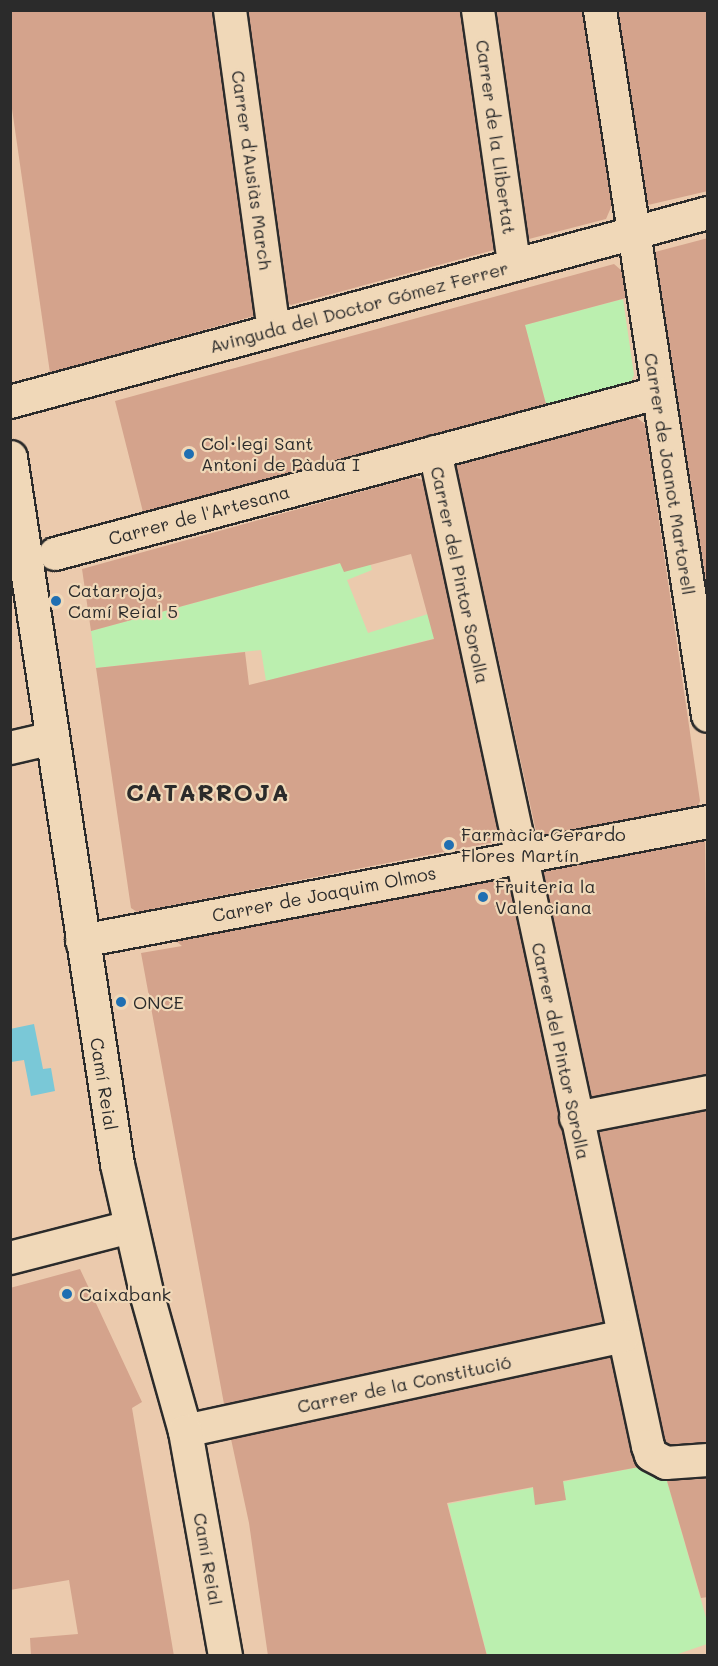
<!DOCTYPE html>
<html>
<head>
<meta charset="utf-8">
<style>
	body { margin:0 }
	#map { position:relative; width:718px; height:1666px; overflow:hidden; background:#ebcaad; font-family:Mali,sans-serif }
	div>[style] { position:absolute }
	.green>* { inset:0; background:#bbefaf }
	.water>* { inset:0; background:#7ac8d7 }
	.building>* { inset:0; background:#d4a38c }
	.roads { filter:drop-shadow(2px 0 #2b2b2b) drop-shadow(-2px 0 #2b2b2b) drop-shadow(0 2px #2b2b2b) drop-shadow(0 -2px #2b2b2b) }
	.street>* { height:32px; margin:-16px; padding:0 16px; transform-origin:16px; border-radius:16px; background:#f0d8b8 }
	.secondary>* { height:33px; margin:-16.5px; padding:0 16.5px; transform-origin:16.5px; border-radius:16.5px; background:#f0d8b8 }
	.dots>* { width:16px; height:16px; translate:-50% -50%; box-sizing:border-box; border:3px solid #f0d8b8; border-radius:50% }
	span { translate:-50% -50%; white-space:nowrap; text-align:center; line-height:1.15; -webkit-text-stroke:4.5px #f0d8b8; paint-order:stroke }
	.street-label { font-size:18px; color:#2b2b2b }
	.poi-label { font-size:18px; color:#2b2b2b }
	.left { translate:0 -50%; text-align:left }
	.district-label { font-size:24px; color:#2b2b2b; font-weight:700; letter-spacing:1.5px }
	.frame { position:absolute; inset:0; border:12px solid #2b2b2b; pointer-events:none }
</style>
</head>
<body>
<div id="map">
	<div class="green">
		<div style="clip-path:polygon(623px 299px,634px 375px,631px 382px,546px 404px,525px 325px)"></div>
		<div style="clip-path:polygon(352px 495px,372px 570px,347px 580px,368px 633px,450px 607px,456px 633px,266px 681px,261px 650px,96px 668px,91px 631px,345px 562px)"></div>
		<div style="clip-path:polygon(639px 1467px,667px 1481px,707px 1621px,707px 1644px,675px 1655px,487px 1655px,448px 1504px)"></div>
	</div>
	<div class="water">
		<div style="clip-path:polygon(34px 1024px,43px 1069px,51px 1068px,55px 1091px,31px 1096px,24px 1060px,11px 1062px,10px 1029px)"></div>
	</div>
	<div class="building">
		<div style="clip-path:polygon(10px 10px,212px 10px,254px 316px,50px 373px,10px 95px)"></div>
		<div style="clip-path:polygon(248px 10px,460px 10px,494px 250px,291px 305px,288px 303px)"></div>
		<div style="clip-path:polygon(496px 10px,582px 10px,612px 205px,606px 219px,529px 239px)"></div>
		<div style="clip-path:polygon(618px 10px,708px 10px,708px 191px,648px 205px)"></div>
		<div style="clip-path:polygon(708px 238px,708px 594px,655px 252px)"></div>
		<div style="clip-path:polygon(614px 264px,622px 271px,626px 298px,525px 325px,546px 404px,143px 512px,115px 401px)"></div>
		<div style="clip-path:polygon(636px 417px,645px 424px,700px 801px,698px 806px,537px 836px,456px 465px)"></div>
		<div style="clip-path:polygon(414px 477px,423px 480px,500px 841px,137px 912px,131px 908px,96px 668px,245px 652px,249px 685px,434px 639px,411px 554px,344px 572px,340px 563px,91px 631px,82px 569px)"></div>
		<div style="clip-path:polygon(705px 841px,708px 1074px,592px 1097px,543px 872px)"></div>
		<div style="clip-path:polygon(504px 879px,509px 882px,603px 1322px,224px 1404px,141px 953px,182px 946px,176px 941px)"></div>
		<div style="clip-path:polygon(708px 1110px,708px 1442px,670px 1445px,665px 1441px,599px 1132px)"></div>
		<div style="clip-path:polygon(80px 1269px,142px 1402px,132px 1408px,174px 1656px,31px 1656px,30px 1638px,78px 1634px,69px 1580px,10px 1590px,10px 1288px)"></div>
		<div style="clip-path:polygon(611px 1357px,630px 1450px,639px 1467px,563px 1481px,566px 1500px,535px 1505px,533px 1487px,447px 1503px,487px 1656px,268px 1656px,249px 1523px,231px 1439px)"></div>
		<div style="clip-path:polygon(708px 1478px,708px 1597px,701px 1598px,667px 1481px)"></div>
	</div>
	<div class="roads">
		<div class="street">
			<div style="left:230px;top:10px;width:323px;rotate:82.2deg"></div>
			<div style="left:478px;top:10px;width:257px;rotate:81.9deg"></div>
			<div style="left:600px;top:10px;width:714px;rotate:81.3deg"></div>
			<div style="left:10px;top:402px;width:723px;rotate:-15.15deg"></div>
			<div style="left:435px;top:452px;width:1017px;rotate:77.91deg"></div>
			<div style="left:648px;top:1446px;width:9px;rotate:72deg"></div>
			<div style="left:651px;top:1455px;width:17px;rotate:28deg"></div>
			<div style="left:666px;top:1463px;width:42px;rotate:-4.1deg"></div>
			<div style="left:55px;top:554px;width:623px;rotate:-14.97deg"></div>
			<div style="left:10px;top:748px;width:44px;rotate:-13.1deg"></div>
			<div style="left:82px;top:941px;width:637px;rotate:-10.76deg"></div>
			<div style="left:576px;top:1118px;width:135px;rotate:-11.1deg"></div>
			<div style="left:10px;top:1258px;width:124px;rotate:-14.5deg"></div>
			<div style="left:185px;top:1431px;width:448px;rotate:-12.2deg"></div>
		</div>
		<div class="secondary">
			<div style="left:10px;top:457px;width:715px;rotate:81.39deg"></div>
			<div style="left:117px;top:1164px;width:135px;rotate:77.2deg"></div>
			<div style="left:147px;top:1296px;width:140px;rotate:74.3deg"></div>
			<div style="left:185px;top:1431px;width:229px;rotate:79.9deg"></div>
		</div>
	</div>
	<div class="dots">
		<div style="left:189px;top:454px;background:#1f6fb2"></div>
		<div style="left:56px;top:601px;background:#1f6fb2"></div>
		<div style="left:449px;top:845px;background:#1f6fb2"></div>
		<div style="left:483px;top:897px;background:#1f6fb2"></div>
		<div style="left:121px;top:1002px;background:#1f6fb2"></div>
		<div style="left:67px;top:1294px;background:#1f6fb2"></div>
	</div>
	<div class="street-label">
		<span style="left:496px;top:137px;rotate:82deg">Carrer de la Llibertat</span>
		<span style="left:252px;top:170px;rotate:82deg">Carrer d'Ausiàs March</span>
		<span style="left:359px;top:307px;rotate:-15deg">Avinguda del Doctor Gómez Ferrer</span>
		<span style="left:670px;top:474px;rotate:81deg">Carrer de Joanot Martorell</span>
		<span style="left:199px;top:515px;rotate:-15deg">Carrer de l'Artesana</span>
		<span style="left:460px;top:575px;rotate:78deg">Carrer del Pintor Sorolla</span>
		<span style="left:324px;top:894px;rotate:-11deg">Carrer de Joaquim Olmos</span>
		<span style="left:561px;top:1051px;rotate:78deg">Carrer del Pintor Sorolla</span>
		<span style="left:104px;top:1084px;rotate:81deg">Camí Reial</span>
		<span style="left:404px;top:1384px;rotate:-12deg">Carrer de la Constitució</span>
		<span style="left:208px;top:1559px;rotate:80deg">Camí Reial</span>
	</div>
	<div class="poi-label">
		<span class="left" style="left:201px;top:454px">Col·legi Sant<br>Antoni de Pàdua I</span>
		<span class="left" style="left:68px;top:601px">Catarroja,<br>Camí Reial 5</span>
		<span class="left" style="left:461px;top:845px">Farmàcia Gerardo<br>Flores Martín</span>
		<span class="left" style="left:495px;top:897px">Fruiteria la<br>Valenciana</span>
		<span class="left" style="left:133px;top:1002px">ONCE</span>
		<span class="left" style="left:79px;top:1294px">Caixabank</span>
	</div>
	<div class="district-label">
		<span style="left:208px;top:792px">CATARROJA</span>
	</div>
	<div class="frame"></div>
</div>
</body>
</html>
